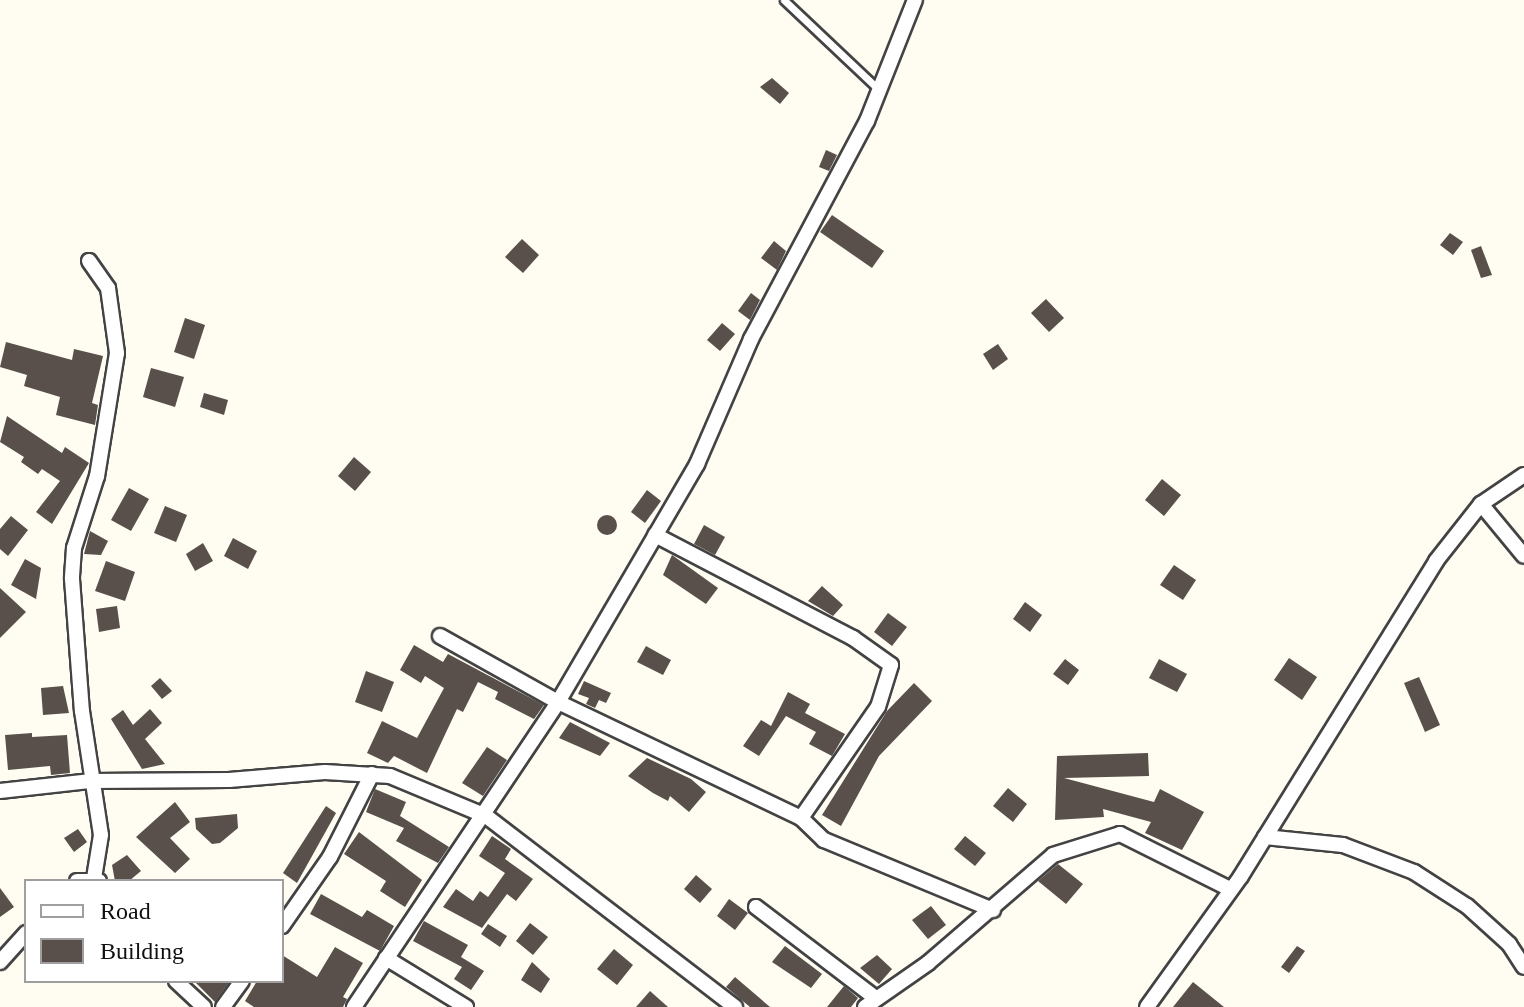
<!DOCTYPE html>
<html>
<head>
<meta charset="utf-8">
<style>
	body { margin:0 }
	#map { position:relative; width:1524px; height:1007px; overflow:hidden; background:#fffcf2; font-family:Georgia,serif }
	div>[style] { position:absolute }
	.building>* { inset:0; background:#59504b }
	.round { border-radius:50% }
	.roads { filter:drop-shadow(2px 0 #434343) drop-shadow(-2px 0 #434343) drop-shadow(0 2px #434343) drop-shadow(0 -2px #434343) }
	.service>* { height:7px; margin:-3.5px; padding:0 3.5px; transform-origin:3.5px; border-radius:3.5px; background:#fff }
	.minor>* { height:14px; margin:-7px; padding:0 7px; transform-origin:7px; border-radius:7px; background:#fff }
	span { translate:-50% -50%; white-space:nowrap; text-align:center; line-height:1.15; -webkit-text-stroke:8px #fff; paint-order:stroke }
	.legend { position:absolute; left:24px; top:879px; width:260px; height:104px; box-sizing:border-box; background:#fff; border:2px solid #9f9f9f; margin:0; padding:10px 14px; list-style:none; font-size:24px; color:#101010 }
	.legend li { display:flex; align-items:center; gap:16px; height:40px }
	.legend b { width:40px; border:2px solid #9f9f9f }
</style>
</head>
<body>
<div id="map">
	<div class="building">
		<div style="clip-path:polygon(772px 78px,789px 93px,780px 104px,760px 87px)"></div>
		<div style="clip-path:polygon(826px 150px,837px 155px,829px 171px,819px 167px)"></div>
		<div style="clip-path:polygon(832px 215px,884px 251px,872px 268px,820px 232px)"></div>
		<div style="clip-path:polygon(1450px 233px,1463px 242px,1453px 255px,1440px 245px)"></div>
		<div style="clip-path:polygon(522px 239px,539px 255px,523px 273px,505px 257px)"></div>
		<div style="clip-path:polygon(774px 241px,786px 251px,777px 270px,761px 258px)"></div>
		<div style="clip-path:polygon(1481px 246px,1492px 275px,1481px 278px,1471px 250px)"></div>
		<div style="clip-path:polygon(751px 293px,760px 300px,750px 320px,738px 311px)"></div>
		<div style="clip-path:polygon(1046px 299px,1064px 318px,1049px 332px,1031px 313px)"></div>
		<div style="clip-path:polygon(185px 318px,205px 325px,194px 359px,174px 352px)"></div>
		<div style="clip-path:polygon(722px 323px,735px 334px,720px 351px,707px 340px)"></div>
		<div style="clip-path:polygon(6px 342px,72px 360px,74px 349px,103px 356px,92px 403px,98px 405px,95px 425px,56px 415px,60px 397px,24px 386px,27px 375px,0 367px)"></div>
		<div style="clip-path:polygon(998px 344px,1008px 359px,993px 370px,983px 354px)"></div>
		<div style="clip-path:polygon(151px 368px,184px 377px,175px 407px,143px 397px)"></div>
		<div style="clip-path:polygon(204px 393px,228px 400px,224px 415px,200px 407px)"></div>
		<div style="clip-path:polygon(7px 416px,62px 453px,65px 447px,89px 463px,52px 524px,36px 512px,60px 481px,42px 469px,38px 474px,21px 462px,24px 457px,0 442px)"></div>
		<div style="clip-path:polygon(354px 457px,371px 472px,355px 491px,338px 476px)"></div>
		<div style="clip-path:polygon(1162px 479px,1181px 495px,1164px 516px,1145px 500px)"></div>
		<div style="clip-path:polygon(129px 488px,149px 499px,131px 531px,111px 520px)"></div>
		<div style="clip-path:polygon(647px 490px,661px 501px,645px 523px,631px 512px)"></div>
		<div style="clip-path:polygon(165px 506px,187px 515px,176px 542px,154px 533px)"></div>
		<div class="round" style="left:597px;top:515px;width:20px;height:20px"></div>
		<div style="clip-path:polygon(11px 516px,28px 530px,8px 556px,0 549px,0 529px)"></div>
		<div style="clip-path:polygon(704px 525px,725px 537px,715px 555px,694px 544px)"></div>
		<div style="clip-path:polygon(90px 531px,108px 541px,101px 555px,84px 554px)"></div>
		<div style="clip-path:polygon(233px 538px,257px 551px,248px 569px,224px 556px)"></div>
		<div style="clip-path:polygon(203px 543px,213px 561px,195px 571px,186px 554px)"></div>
		<div style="clip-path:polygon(672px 555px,718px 588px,706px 604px,663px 575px)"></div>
		<div style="clip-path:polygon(25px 559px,41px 568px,36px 599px,11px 585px)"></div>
		<div style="clip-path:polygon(106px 561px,135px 572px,125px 601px,95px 591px)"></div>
		<div style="clip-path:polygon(1174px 565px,1196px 580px,1183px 600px,1160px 585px)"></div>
		<div style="clip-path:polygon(822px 586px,843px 605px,833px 616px,808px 601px)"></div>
		<div style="clip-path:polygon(0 588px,26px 612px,0 638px)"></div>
		<div style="clip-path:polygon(1025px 602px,1042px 615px,1030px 632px,1013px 619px)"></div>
		<div style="clip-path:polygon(117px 606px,120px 628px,99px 632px,96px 609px)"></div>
		<div style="clip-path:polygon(888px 613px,907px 627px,892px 646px,874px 632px)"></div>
		<div style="clip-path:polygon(414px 645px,443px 662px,448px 654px,544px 705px,534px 719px,495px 699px,498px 692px,478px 682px,463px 712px,457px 709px,427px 773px,394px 756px,388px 763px,367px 753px,382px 721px,417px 738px,444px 688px,425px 676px,421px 683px,400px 670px)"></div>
		<div style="clip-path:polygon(646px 646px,671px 660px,663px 675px,637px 662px)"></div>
		<div style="clip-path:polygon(1289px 658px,1317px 677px,1302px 700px,1274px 680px)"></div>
		<div style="clip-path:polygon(1065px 659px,1079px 670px,1068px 685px,1053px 674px)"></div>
		<div style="clip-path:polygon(1159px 659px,1187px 674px,1177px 692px,1149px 678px)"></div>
		<div style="clip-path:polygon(366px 671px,394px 682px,382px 712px,355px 702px)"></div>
		<div style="clip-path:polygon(1419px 677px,1440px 725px,1425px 732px,1404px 683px)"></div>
		<div style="clip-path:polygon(160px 678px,172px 691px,162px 699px,151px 686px)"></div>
		<div style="clip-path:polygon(584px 681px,611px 693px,606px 703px,599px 700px,595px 708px,586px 704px,589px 698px,578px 694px)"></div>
		<div style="clip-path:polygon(914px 683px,932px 701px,879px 756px,841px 826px,822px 815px,887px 711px)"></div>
		<div style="clip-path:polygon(63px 686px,69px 713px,43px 715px,41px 688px)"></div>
		<div style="clip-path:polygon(788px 692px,810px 704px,805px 713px,845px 734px,832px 756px,809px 744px,816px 732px,786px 716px,759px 756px,743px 746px,761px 720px,771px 726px)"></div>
		<div style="clip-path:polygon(150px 709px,162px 723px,145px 739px,165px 764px,142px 769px,111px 719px,123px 710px,133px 725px)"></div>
		<div style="clip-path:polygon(570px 722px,610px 743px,600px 756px,559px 738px)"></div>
		<div style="clip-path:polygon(32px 733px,32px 737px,67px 735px,70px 773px,51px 775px,50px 766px,8px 770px,5px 735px)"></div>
		<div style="clip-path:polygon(487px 747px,507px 760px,483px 796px,462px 783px)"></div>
		<div style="clip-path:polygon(1148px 753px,1149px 776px,1064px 778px,1154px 802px,1160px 789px,1204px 812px,1182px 850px,1145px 833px,1151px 822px,1103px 809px,1104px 817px,1055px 820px,1057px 756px)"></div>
		<div style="clip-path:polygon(647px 758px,691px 779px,706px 792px,689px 812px,670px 796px,668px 801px,653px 793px,628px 776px)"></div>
		<div style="clip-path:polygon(1008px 788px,1027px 804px,1013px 822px,993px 806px)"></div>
		<div style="clip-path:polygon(375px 789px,406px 802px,400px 816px,449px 847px,438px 863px,396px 841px,404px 828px,366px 812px)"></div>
		<div style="clip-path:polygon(175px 802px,190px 822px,170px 838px,190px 859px,175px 873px,136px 837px)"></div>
		<div style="clip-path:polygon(326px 806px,336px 813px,297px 883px,283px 873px)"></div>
		<div style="clip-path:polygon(237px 814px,238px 828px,220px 843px,212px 844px,196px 829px,195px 818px)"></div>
		<div style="clip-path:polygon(78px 829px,87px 842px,74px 852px,64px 838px)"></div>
		<div style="clip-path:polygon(359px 832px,422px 880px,405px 907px,380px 891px,386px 881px,344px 854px)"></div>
		<div style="clip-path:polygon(492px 836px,511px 849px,505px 859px,533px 879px,516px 901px,507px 894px,482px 928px,443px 907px,456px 889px,473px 901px,480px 891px,488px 897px,505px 873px,479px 856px)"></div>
		<div style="clip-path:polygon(965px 836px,986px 853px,975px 866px,954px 849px)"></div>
		<div style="clip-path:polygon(127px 855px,141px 871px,129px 881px,115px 881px,112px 865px)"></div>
		<div style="clip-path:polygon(1058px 864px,1083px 884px,1066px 904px,1038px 881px)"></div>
		<div style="clip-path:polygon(696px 875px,712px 889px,700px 903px,684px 889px)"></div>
		<div style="clip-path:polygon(0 888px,14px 907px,0 917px)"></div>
		<div style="clip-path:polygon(321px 894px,362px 917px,367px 910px,394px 926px,380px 951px,310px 914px)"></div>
		<div style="clip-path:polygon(729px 899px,748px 913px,735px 930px,717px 916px)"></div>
		<div style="clip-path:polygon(931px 906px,946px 925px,928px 939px,912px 920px)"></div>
		<div style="clip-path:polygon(424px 921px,468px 945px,461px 957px,484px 971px,471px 990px,454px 979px,462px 967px,413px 941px)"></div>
		<div style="clip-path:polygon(530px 923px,548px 937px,533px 955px,516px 941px)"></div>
		<div style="clip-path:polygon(488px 924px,507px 936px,500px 947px,481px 934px)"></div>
		<div style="clip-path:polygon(785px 946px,822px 974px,811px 988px,772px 962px)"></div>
		<div style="clip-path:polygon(1297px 946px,1305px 951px,1289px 973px,1281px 967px)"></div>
		<div style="clip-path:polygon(335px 947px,363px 963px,343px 997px,347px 999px,343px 1007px,254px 1007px,245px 1001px,257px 981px,282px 981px,282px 955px,317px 977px)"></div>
		<div style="clip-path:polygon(614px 949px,633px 965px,617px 985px,597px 969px)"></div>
		<div style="clip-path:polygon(877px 955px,892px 969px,879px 984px,860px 968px)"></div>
		<div style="clip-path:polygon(532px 962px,550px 979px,541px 993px,521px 980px)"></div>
		<div style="clip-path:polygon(735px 977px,770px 1007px,750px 1007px,726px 987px)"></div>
		<div style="clip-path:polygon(194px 981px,230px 981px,215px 1002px)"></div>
		<div style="clip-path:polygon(1193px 982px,1224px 1007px,1173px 1007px)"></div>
		<div style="clip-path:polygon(844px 986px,858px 998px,851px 1007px,827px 1007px)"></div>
		<div style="clip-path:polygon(650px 991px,668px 1007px,636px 1007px)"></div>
	</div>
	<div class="roads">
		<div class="service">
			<div style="left:784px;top:0;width:129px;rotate:43.4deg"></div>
		</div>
		<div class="minor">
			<div style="left:89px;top:261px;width:33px;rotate:55deg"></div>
			<div style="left:108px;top:288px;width:66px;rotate:82.1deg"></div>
			<div style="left:117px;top:353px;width:125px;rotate:99.2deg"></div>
			<div style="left:97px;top:476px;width:76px;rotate:107.7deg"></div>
			<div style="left:74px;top:548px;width:31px;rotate:94deg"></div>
			<div style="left:72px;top:579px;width:132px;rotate:85.7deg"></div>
			<div style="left:82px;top:711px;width:125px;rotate:81.3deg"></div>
			<div style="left:101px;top:835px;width:44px;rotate:99.2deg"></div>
			<div style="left:1481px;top:504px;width:67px;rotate:50.4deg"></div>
			<div style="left:440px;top:636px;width:135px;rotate:29.2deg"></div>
			<div style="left:558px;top:702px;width:269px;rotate:25.5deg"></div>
			<div style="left:801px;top:818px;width:135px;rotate:-55.3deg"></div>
			<div style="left:878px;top:707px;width:44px;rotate:-72.8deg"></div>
			<div style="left:891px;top:665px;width:47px;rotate:-144.6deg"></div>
			<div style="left:853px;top:638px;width:223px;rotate:-152.5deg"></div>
			<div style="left:0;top:791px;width:92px;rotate:-6.3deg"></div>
			<div style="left:91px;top:781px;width:138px;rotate:-0.4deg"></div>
			<div style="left:229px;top:780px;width:96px;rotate:-4.8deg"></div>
			<div style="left:325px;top:772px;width:65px;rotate:3.5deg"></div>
			<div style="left:390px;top:776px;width:104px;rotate:22.6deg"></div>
			<div style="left:486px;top:816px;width:314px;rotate:37.5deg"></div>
			<div style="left:801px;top:818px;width:32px;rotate:44deg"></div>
			<div style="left:824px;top:840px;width:183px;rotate:22.5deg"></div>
			<div style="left:1265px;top:837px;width:78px;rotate:5.9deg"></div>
			<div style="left:1343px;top:845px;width:76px;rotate:20.8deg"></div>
			<div style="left:1414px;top:872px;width:63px;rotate:32.7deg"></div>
			<div style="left:1467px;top:906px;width:57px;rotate:42.1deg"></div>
			<div style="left:1509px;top:944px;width:27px;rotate:57deg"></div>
			<div style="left:77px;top:881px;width:22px"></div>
			<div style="left:756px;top:907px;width:148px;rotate:37.3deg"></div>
			<div style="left:282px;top:926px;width:84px;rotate:-55.2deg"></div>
			<div style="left:330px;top:857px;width:93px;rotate:-63.2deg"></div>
			<div style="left:386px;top:958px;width:94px;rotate:31.5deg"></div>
			<div style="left:0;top:962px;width:39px;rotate:-48deg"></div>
			<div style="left:176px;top:981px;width:38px;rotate:43deg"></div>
			<div style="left:223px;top:1007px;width:32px;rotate:-54deg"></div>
			<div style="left:354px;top:1007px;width:367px;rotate:-56.2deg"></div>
			<div style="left:558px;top:702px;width:276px;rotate:-59.7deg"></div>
			<div style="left:697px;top:464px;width:136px;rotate:-66.6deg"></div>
			<div style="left:751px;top:339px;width:247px;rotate:-62deg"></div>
			<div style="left:867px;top:121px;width:130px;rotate:-68.4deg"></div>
			<div style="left:865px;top:1007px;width:77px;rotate:-34.9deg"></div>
			<div style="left:928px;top:963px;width:165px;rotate:-40.8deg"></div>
			<div style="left:1053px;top:855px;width:70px;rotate:-17.4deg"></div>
			<div style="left:1120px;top:834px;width:123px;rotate:26.6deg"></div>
			<div style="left:1147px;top:1007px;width:161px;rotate:-54.3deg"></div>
			<div style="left:1241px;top:876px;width:370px;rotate:-58.2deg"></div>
			<div style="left:1436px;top:561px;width:73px;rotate:-51.7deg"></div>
			<div style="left:1481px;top:504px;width:52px;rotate:-34deg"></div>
		</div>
	</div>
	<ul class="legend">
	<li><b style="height:10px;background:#fff"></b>Road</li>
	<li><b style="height:22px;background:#59504b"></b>Building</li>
	</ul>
</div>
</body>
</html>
